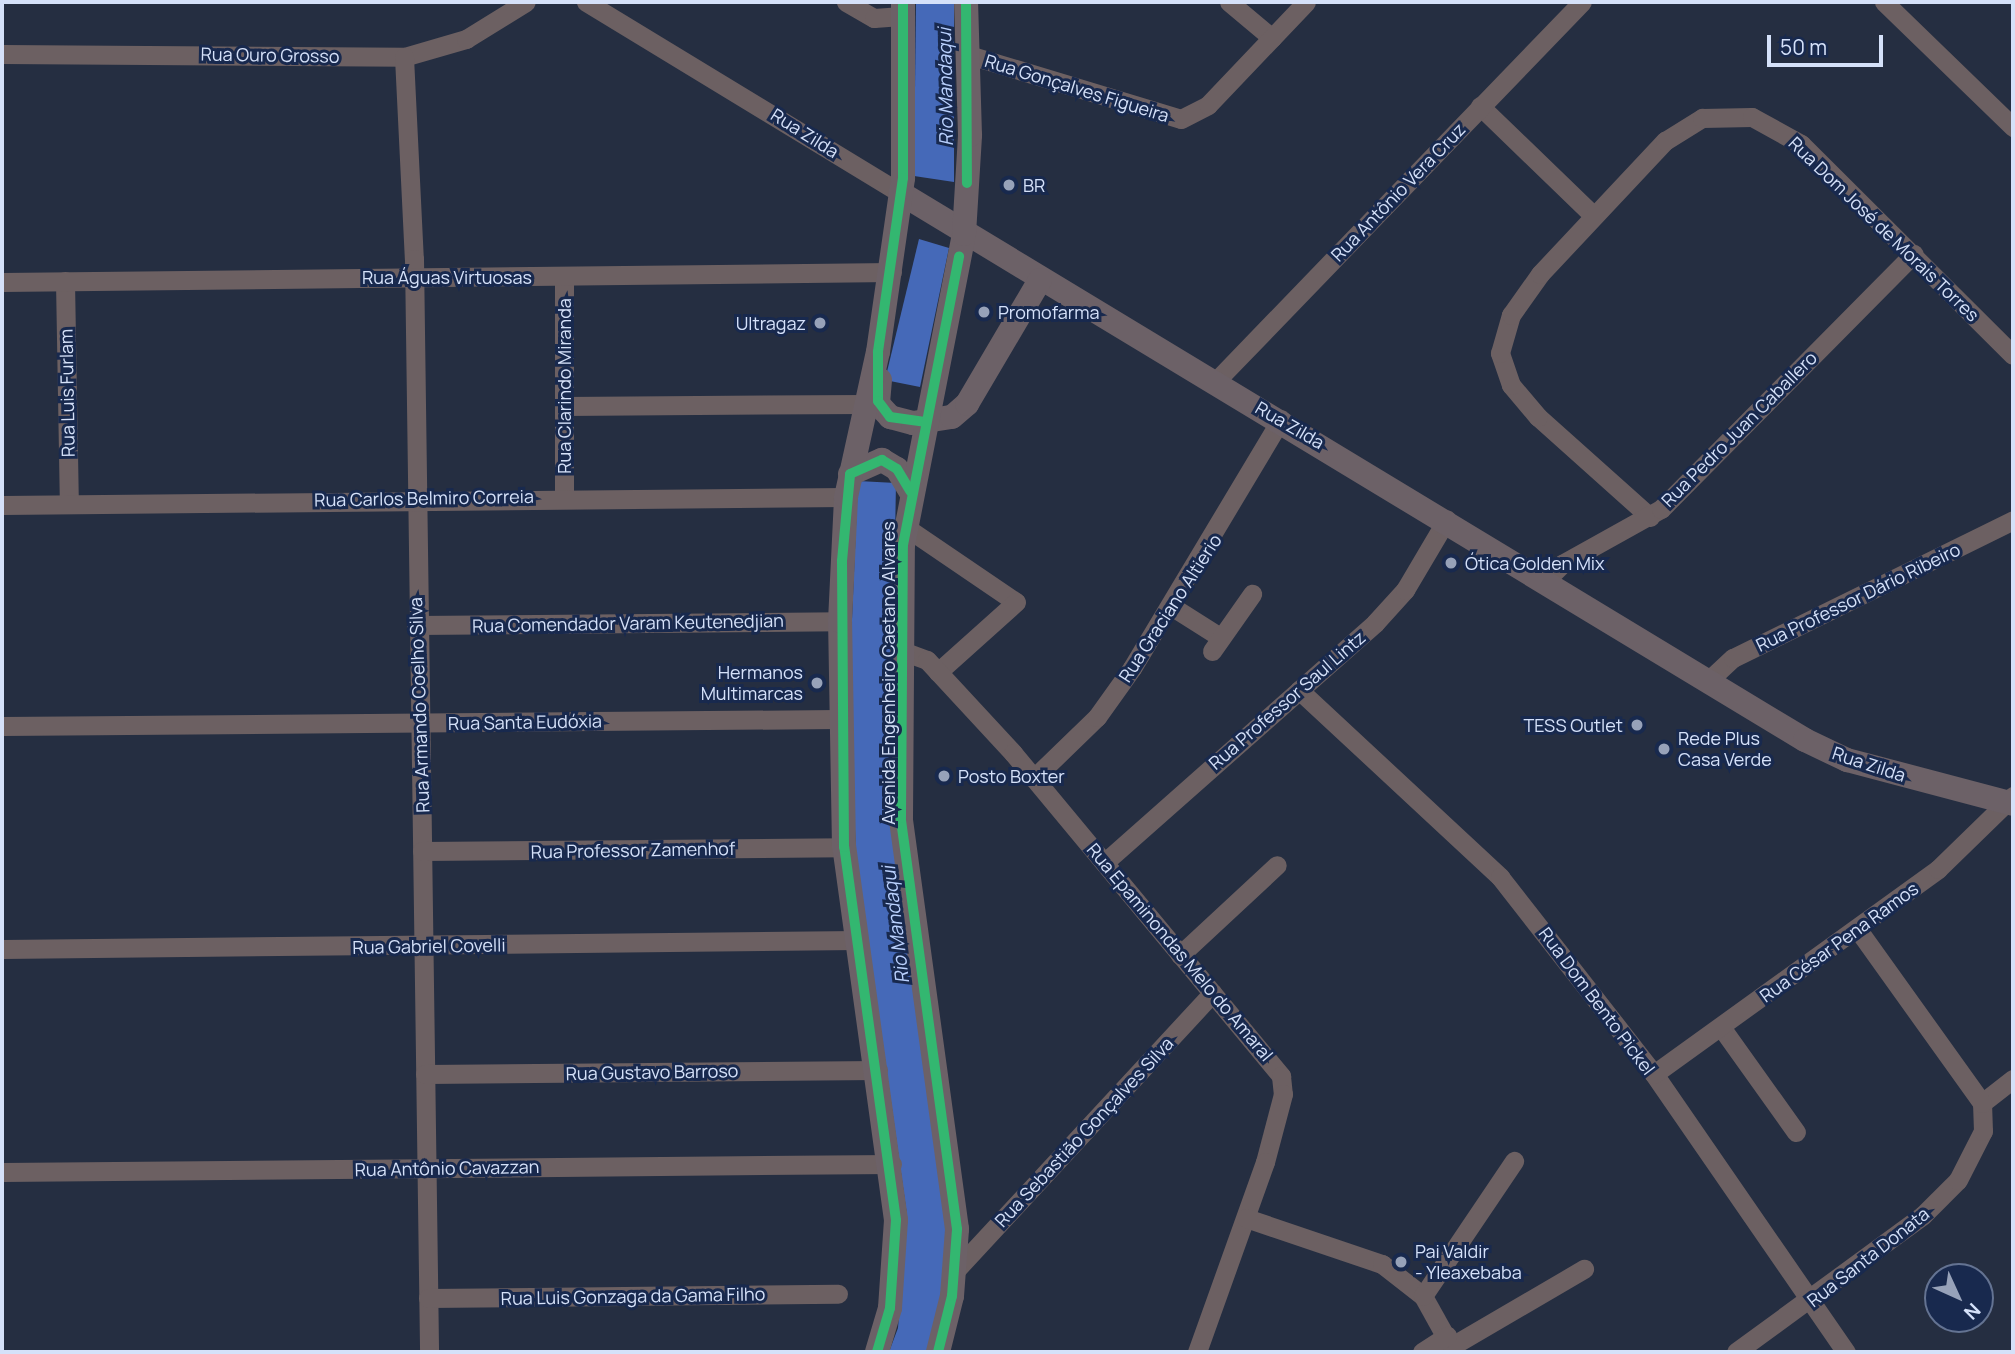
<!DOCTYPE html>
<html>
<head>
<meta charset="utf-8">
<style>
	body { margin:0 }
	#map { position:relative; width:2015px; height:1354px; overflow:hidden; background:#252e41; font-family:Manrope,sans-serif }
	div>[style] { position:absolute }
	.water>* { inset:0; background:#4569b8 }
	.minor>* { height:19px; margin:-9.5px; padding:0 9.5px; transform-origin:9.5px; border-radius:9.5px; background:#6c6062 }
	.major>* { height:24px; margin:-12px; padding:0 12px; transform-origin:12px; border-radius:12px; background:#6c6167 }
	.cycleway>* { height:10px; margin:-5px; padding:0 5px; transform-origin:5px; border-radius:5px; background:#33b770 }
	.dots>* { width:19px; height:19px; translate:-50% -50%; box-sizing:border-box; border:4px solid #18294e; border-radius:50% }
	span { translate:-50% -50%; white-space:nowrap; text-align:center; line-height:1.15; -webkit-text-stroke:6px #18294e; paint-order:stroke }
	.street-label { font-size:18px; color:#d5e1f9 }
	.poi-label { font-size:18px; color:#d5e1f9 }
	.left { translate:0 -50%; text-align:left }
	.right { translate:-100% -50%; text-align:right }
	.water-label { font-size:19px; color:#bad1fe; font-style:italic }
	.frame { position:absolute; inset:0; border:4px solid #d5e1f9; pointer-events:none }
	.north { position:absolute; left:1924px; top:1263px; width:70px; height:70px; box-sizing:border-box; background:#18294e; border:2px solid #647392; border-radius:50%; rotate:135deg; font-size:19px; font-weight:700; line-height:28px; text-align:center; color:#d5e1f9 }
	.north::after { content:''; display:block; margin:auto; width:24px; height:32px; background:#97a2b9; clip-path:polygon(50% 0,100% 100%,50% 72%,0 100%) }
	.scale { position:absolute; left:1767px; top:35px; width:116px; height:32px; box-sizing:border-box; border:4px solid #d5e1f9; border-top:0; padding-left:9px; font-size:21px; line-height:24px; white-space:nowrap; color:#d5e1f9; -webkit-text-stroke:5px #18294e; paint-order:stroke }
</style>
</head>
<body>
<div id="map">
	<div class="water">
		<div style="clip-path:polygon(916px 2px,954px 2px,954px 182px,914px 176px)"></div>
		<div style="clip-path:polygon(919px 239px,949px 248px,920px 387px,885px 380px)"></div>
		<div style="clip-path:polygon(858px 481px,896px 483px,893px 650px,951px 1241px,932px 1352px,889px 1352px,898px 1328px,907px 1215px,856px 853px,849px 688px)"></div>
	</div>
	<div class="minor">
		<div style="left:586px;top:2px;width:370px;rotate:31.3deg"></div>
		<div style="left:846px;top:2px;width:32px;rotate:30deg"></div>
		<div style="left:874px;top:18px;width:31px;rotate:-4deg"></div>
		<div style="left:1229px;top:2px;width:56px;rotate:39.9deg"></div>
		<div style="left:1884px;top:2px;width:180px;rotate:44.1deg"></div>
		<div style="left:2px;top:54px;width:402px;rotate:0.4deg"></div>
		<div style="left:404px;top:57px;width:65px;rotate:-16.2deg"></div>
		<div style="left:466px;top:39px;width:70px;rotate:-31.7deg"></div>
		<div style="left:969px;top:55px;width:221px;rotate:16.8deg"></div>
		<div style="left:1181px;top:119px;width:30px;rotate:-27deg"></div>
		<div style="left:1208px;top:105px;width:142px;rotate:-46.4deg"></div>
		<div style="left:404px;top:57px;width:202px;rotate:87.2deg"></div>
		<div style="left:414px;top:259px;width:1093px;rotate:89.21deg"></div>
		<div style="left:1480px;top:106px;width:157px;rotate:44deg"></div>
		<div style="left:564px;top:276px;width:220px;rotate:90deg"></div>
		<div style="left:65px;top:281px;width:223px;rotate:89deg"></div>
		<div style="left:2px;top:282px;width:890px;rotate:-0.64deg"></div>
		<div style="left:1215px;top:382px;width:528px;rotate:-46deg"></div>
		<div style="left:564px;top:406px;width:302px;rotate:-0.4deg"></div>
		<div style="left:2px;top:505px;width:844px;rotate:-0.54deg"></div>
		<div style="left:1650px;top:517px;width:150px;rotate:-138.2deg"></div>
		<div style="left:1538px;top:417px;width:42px;rotate:-130.2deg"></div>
		<div style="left:1511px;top:385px;width:34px;rotate:-109deg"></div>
		<div style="left:1500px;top:353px;width:40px;rotate:-74deg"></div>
		<div style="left:1511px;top:315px;width:50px;rotate:-54.7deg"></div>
		<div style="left:1540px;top:274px;width:183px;rotate:-46.8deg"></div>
		<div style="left:1665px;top:141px;width:44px;rotate:-31.9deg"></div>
		<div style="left:1702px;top:118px;width:50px;rotate:-1.1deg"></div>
		<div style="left:1752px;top:117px;width:56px;rotate:28.9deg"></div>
		<div style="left:1801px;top:144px;width:299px;rotate:44.9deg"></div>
		<div style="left:904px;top:526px;width:135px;rotate:34.2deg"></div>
		<div style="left:1016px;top:602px;width:105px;rotate:138.1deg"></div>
		<div style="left:1546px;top:580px;width:23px;rotate:-45deg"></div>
		<div style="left:1562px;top:564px;width:113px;rotate:-29.1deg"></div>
		<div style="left:1661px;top:509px;width:359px;rotate:-45.3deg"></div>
		<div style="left:1171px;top:606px;width:58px;rotate:32.3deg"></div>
		<div style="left:416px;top:625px;width:424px;rotate:-0.5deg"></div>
		<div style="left:1212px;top:651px;width:70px;rotate:-54.9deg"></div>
		<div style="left:905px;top:652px;width:23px;rotate:20deg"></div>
		<div style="left:927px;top:660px;width:127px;rotate:47.2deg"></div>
		<div style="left:1013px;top:753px;width:420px;rotate:50.3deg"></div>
		<div style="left:1281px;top:1076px;width:18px;rotate:84deg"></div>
		<div style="left:1283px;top:1094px;width:70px;rotate:104.8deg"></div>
		<div style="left:1265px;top:1162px;width:202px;rotate:109.7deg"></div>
		<div style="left:1708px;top:681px;width:34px;rotate:-43deg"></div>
		<div style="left:1733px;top:658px;width:312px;rotate:-26.2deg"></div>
		<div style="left:1299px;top:690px;width:275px;rotate:42.9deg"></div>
		<div style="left:1500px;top:877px;width:250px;rotate:52deg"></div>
		<div style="left:1654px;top:1074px;width:338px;rotate:55.4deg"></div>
		<div style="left:2px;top:726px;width:836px;rotate:-0.48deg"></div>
		<div style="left:1034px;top:778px;width:88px;rotate:-44.1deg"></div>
		<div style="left:1097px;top:717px;width:60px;rotate:-54.5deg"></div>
		<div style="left:1132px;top:668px;width:290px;rotate:-59.1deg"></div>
		<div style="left:422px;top:851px;width:422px;rotate:-0.5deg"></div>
		<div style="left:1105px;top:862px;width:361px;rotate:-41.5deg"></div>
		<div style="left:1375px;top:623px;width:45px;rotate:-47.7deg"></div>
		<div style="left:1405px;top:590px;width:82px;rotate:-59.4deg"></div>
		<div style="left:2px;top:949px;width:855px;rotate:-0.6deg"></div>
		<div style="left:1180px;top:955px;width:132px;rotate:-42.9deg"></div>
		<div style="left:1721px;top:1027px;width:129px;rotate:54.5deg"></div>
		<div style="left:425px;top:1074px;width:453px;rotate:-0.5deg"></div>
		<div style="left:1654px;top:1074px;width:350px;rotate:-35.8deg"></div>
		<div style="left:1938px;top:869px;width:105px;rotate:-44.2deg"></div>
		<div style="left:1982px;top:1103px;width:39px;rotate:-38deg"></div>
		<div style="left:2px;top:1172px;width:890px;rotate:-0.52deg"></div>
		<div style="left:1246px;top:1218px;width:144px;rotate:18.7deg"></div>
		<div style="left:1382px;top:1264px;width:52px;rotate:38deg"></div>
		<div style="left:1423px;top:1296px;width:64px;rotate:61deg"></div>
		<div style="left:955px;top:1271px;width:379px;rotate:-47.2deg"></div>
		<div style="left:1423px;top:1296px;width:163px;rotate:-56deg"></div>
		<div style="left:428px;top:1298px;width:410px;rotate:-0.6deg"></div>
		<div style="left:1452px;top:1346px;width:153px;rotate:-30.3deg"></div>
		<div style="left:1422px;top:1352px;width:30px;rotate:-33deg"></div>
		<div style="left:1736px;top:1352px;width:232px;rotate:-36.2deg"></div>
		<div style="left:1923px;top:1215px;width:49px;rotate:-45deg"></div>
		<div style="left:1958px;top:1180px;width:55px;rotate:-63deg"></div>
		<div style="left:1983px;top:1131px;width:28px;rotate:-92deg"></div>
		<div style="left:1982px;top:1103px;width:213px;rotate:-125.6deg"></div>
	</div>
	<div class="major">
		<div style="left:902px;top:194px;width:1055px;rotate:31.16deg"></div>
		<div style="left:1805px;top:740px;width:47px;rotate:25.5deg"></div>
		<div style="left:1847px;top:760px;width:172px;rotate:14.8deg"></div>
		<div style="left:880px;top:380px;width:24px;rotate:95deg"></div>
		<div style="left:878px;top:404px;width:18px;rotate:47deg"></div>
		<div style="left:890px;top:417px;width:24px;rotate:15deg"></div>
		<div style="left:913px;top:423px;width:39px;rotate:-9deg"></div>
		<div style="left:952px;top:417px;width:20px;rotate:-41deg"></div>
		<div style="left:967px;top:404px;width:144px;rotate:-59.5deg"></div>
		<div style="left:850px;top:474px;width:35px;rotate:-24deg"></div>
		<div style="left:882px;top:460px;width:17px;rotate:31deg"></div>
		<div style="left:897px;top:469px;width:26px;rotate:59deg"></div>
		<div style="left:877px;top:1352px;width:46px;rotate:-73.5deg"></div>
		<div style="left:890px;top:1308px;width:88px;rotate:-86.1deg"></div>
		<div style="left:896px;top:1220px;width:377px;rotate:-97.9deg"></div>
		<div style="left:844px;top:847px;width:226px;rotate:-91deg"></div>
		<div style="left:840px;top:621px;width:124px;rotate:-87.2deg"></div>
		<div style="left:846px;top:497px;width:148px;rotate:-77.6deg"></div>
		<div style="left:878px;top:352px;width:176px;rotate:-81.8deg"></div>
		<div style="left:903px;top:178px;width:176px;rotate:-90deg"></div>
		<div style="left:938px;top:1352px;width:58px;rotate:-76deg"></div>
		<div style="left:952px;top:1296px;width:67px;rotate:-85.7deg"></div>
		<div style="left:957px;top:1229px;width:415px;rotate:-97.8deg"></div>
		<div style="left:901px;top:818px;width:273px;rotate:-89.6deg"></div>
		<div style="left:903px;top:545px;width:317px;rotate:-78.9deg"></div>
		<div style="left:964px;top:234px;width:99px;rotate:-86.5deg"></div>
		<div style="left:970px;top:135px;width:133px;rotate:-91.7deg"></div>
	</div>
	<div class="cycleway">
		<div style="left:903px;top:2px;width:176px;rotate:90deg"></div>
		<div style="left:903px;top:178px;width:176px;rotate:98.2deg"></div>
		<div style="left:878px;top:352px;width:49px;rotate:90deg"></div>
		<div style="left:878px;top:401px;width:20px;rotate:53deg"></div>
		<div style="left:890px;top:417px;width:35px;rotate:8deg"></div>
		<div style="left:966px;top:2px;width:181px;rotate:89.7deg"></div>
		<div style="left:877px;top:1352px;width:46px;rotate:-73.5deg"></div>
		<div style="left:890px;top:1308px;width:88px;rotate:-86.1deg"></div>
		<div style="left:896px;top:1220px;width:377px;rotate:-97.9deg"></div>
		<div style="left:844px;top:847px;width:286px;rotate:-90.4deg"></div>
		<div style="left:842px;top:561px;width:87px;rotate:-84.7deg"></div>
		<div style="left:850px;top:474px;width:35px;rotate:-24deg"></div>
		<div style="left:882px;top:460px;width:17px;rotate:31deg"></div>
		<div style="left:897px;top:469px;width:26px;rotate:59deg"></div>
		<div style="left:938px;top:1352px;width:58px;rotate:-76deg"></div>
		<div style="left:952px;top:1296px;width:67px;rotate:-85.7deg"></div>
		<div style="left:957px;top:1229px;width:415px;rotate:-97.8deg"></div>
		<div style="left:901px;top:818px;width:273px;rotate:-89.6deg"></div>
		<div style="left:903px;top:545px;width:294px;rotate:-79deg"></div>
	</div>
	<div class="dots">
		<div style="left:1009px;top:185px;background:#97a2b9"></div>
		<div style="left:984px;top:312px;background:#97a2b9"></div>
		<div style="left:820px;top:323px;background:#97a2b9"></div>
		<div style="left:1451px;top:563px;background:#97a2b9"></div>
		<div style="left:817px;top:683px;background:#97a2b9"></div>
		<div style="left:1637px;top:725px;background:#97a2b9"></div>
		<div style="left:1664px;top:749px;background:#97a2b9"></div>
		<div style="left:944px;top:776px;background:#97a2b9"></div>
		<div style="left:1401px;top:1262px;background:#97a2b9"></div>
	</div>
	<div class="street-label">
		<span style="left:270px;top:55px;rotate:1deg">Rua Ouro Grosso</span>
		<span style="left:1077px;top:88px;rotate:17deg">Rua Gonçalves Figueira</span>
		<span style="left:805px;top:133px;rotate:32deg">Rua Zilda</span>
		<span style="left:1398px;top:192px;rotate:-46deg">Rua Antônio Vera Cruz</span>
		<span style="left:1884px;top:229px;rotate:44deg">Rua Dom José de Morais Torres</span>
		<span style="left:447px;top:277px">Rua Águas Virtuosas</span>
		<span style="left:564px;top:386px;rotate:-90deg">Rua Clarindo Miranda</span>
		<span style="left:67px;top:393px;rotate:-91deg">Rua Luis Furlam</span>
		<span style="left:1290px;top:425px;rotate:30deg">Rua Zilda</span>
		<span style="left:1739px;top:429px;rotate:-45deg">Rua Pedro Juan Caballero</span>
		<span style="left:424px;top:498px;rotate:-1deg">Rua Carlos Belmiro Correia</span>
		<span style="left:1858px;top:597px;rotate:-26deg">Rua Professor Dário Ribeiro</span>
		<span style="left:1170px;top:608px;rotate:-57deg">Rua Graciano Altierio</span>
		<span style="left:628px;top:623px;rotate:-1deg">Rua Comendador Varam Keutenedjian</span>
		<span style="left:888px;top:673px;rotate:-90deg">Avenida Engenheiro Caetano Alvares</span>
		<span style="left:1287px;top:700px;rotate:-41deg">Rua Professor Saul Lintz</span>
		<span style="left:419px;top:705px;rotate:-92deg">Rua Armando Coelho Silva</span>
		<span style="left:525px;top:722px;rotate:-1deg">Rua Santa Eudóxia</span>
		<span style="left:1869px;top:764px;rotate:18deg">Rua Zilda</span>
		<span style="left:633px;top:850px;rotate:-1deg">Rua Professor Zamenhof</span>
		<span style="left:1839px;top:942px;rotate:-36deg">Rua César Pena Ramos</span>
		<span style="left:429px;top:946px;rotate:-1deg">Rua Gabriel Covelli</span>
		<span style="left:1180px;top:952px;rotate:50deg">Rua Epaminondas Melo do Amaral</span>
		<span style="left:1597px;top:1001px;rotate:53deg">Rua Dom Bento Pickel</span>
		<span style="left:652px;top:1072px;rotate:-1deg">Rua Gustavo Barroso</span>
		<span style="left:1084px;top:1132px;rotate:-47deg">Rua Sebastião Gonçalves Silva</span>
		<span style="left:447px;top:1168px;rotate:-1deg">Rua Antônio Cavazzan</span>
		<span style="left:1868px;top:1257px;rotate:-38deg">Rua Santa Donata</span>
		<span style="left:633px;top:1296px;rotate:-1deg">Rua Luis Gonzaga da Gama Filho</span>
	</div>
	<div class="poi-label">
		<span class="left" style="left:1023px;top:185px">BR</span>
		<span class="left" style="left:998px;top:312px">Promofarma</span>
		<span class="right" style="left:806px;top:323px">Ultragaz</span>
		<span class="left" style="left:1465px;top:563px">Ótica Golden Mix</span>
		<span class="right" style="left:803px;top:683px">Hermanos<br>Multimarcas</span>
		<span class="right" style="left:1623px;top:725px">TESS Outlet</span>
		<span class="left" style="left:1678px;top:749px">Rede Plus<br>Casa Verde</span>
		<span class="left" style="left:958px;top:776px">Posto Boxter</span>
		<span class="left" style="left:1415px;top:1262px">Pai Valdir<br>- Yleaxebaba</span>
	</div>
	<div class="water-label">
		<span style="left:946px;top:87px;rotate:-91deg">Rio Mandaqui</span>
		<span style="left:896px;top:925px;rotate:-97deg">Rio Mandaqui</span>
	</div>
	<div class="frame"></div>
	<div class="north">N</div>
	<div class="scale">50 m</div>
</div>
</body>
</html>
